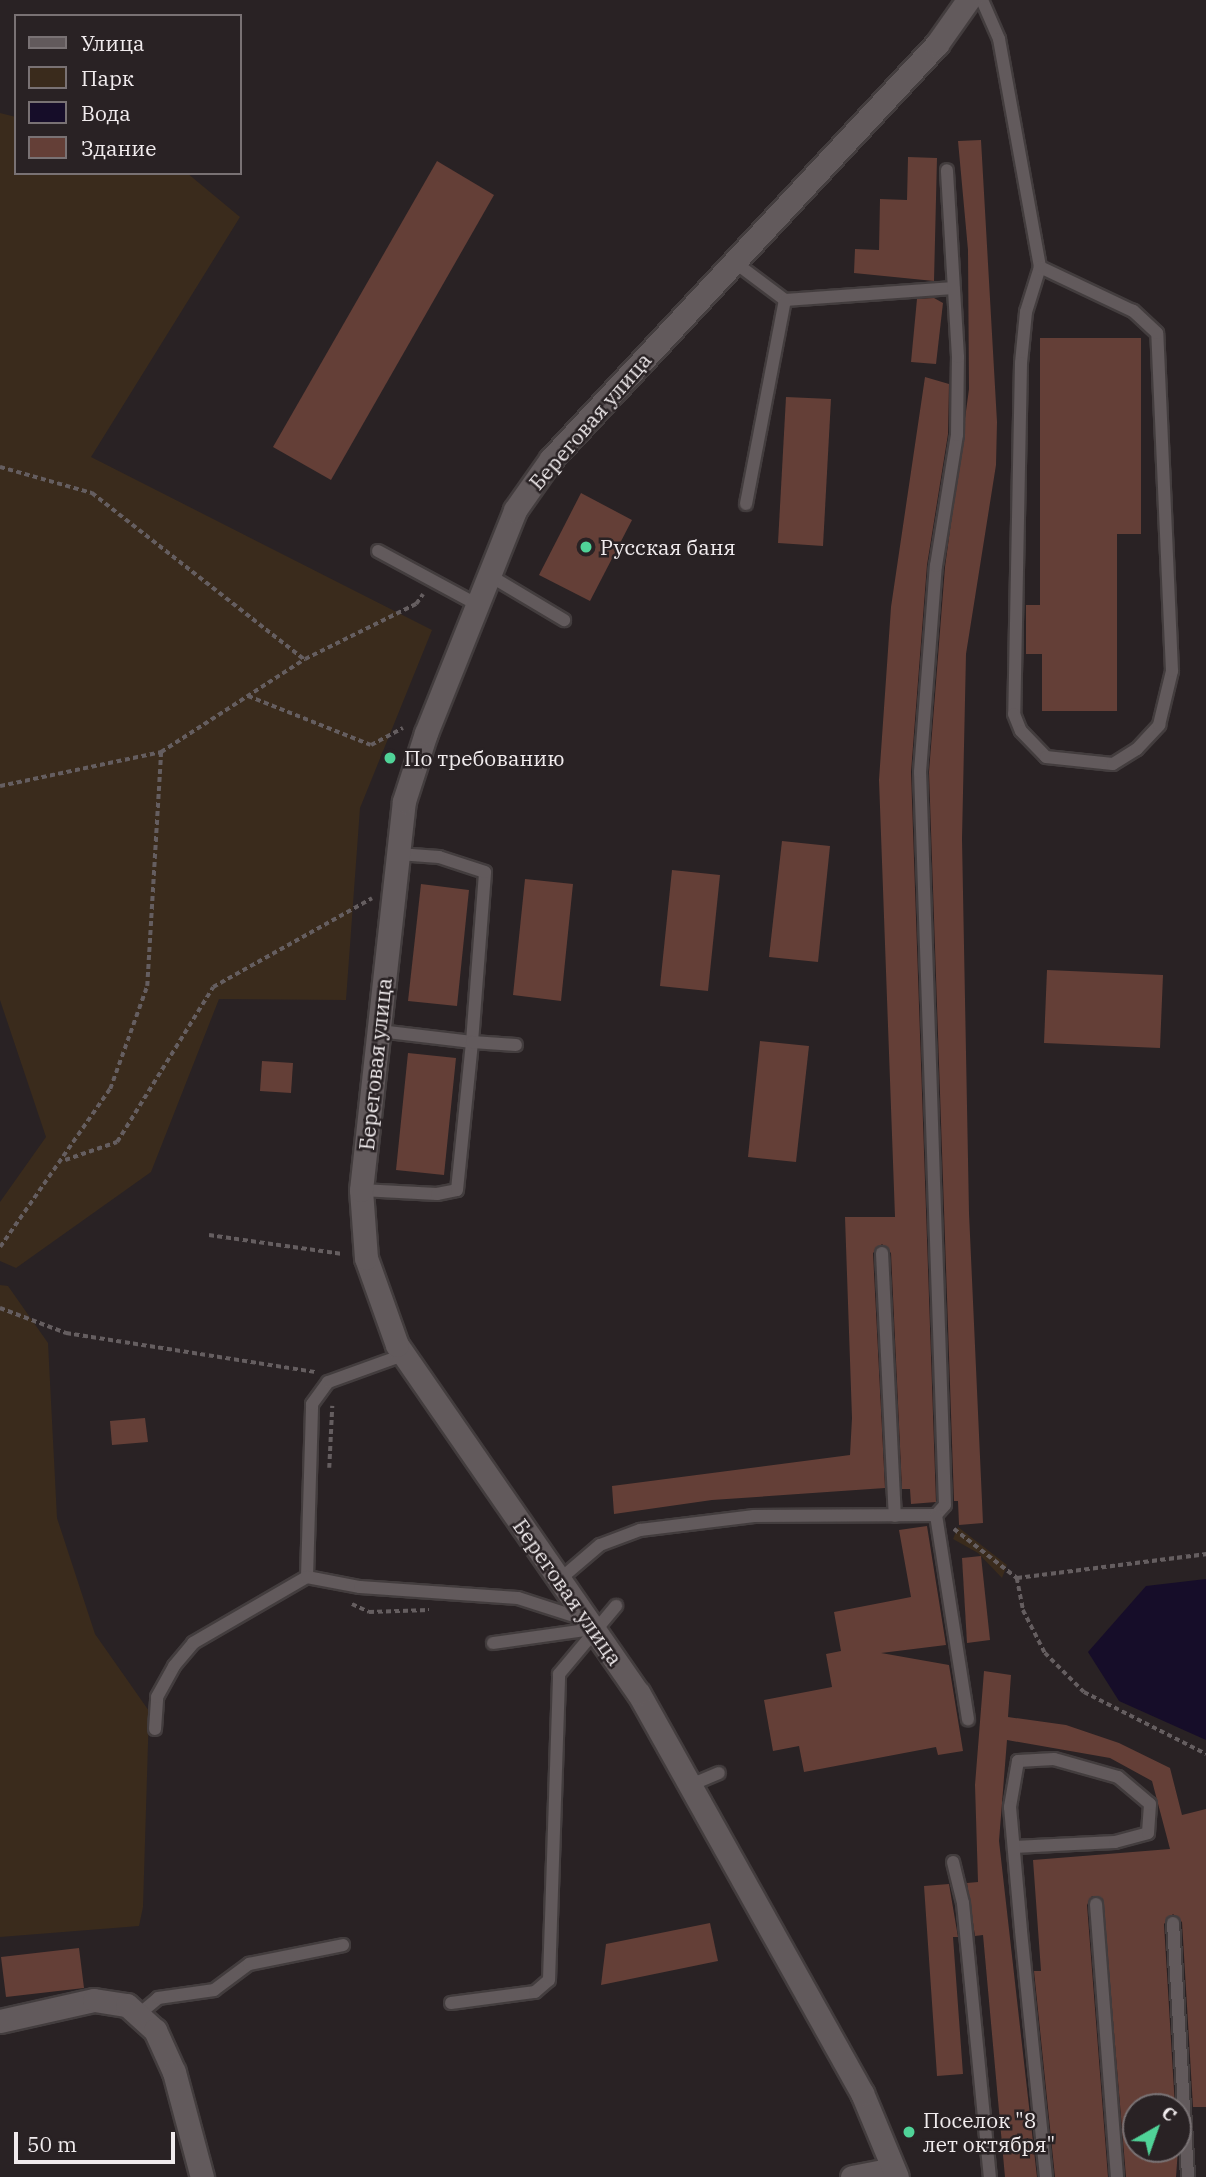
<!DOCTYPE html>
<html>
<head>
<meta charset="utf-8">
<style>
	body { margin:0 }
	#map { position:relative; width:1206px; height:2177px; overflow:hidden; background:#292224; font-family:"IBM Plex Serif",serif }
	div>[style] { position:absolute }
	.green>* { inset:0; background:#3a2b1c }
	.water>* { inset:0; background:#160d29 }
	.building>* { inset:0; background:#643f37 }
	.path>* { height:3.5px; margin-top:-1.75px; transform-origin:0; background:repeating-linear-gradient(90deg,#655e60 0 5px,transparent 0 8.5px) }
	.roads { filter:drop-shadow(2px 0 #433d3e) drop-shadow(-2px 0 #433d3e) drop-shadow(0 2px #433d3e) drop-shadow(0 -2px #433d3e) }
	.service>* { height:12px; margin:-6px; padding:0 6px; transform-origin:6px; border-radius:6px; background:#625a5c }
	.minor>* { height:23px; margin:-11.5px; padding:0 11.5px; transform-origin:11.5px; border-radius:11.5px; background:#625a5c }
	.dots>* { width:19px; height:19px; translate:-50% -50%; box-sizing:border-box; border:4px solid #292224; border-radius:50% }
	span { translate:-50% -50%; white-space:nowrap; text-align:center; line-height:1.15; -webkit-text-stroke:5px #292224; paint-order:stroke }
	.street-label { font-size:21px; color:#f0ebed }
	.poi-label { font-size:21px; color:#f0ebed }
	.left { translate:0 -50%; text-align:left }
	.legend { position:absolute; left:14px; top:14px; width:228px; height:161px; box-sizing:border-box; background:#292224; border:2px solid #797274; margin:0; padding:9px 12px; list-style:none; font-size:21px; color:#f0ebed }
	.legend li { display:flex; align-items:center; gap:14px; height:35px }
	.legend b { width:35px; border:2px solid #797274 }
	.north { position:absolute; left:1122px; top:2093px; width:70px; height:70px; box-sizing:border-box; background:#292224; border:2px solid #797274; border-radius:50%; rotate:40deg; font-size:19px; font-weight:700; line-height:28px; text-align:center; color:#f0ebed }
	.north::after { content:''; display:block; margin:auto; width:24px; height:32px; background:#50d398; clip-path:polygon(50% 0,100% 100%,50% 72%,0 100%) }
	.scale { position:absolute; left:14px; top:2132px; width:161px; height:32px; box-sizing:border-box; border:4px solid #f0ebed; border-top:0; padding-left:9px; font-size:21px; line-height:24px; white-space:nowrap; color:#f0ebed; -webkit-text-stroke:5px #292224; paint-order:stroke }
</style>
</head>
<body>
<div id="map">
	<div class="green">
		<div style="clip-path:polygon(0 113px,16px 117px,16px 173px,187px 173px,240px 217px,91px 457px,432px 630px,360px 808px,346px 1000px,219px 999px,151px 1172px,16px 1268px,0 1261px,0 1202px,46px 1137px,0 1000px)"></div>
		<div style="clip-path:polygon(0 1285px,8px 1286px,48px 1343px,57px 1518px,95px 1634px,149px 1711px,143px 1907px,139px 1926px,0 1937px)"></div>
		<div style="clip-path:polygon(958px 1527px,1007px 1565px,1002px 1578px,978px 1553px,953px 1539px)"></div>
	</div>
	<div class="water">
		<div style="clip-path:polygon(1206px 1579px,1206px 1740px,1119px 1701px,1088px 1652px,1146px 1586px)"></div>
	</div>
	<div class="building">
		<div style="clip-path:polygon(981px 140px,997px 422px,996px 465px,966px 654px,962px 839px,969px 1213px,983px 1523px,959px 1525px,958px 1501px,954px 1501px,929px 772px,945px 567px,969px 389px,968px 250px,958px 141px)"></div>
		<div style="clip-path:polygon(908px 157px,937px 158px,934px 281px,854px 273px,855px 249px,879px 250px,880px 199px,907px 200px)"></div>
		<div style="clip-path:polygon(437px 161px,494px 195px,331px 480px,273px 447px)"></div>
		<div style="clip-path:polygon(934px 298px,943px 303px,936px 364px,911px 362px,917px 299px)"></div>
		<div style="clip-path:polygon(1040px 338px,1141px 338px,1141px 534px,1117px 534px,1117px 711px,1042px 711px,1042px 654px,1026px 654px,1026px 605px,1040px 605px)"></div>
		<div style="clip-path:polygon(925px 377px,949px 384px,948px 434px,927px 565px,911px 772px,936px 1502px,911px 1504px,910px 1489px,902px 1489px,891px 1253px,882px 1244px,873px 1253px,885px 1488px,712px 1500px,614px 1514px,612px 1486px,850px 1455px,852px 1418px,845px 1217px,895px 1217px,879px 780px,891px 607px)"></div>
		<div style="clip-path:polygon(786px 397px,831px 399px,823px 546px,778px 543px)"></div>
		<div style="clip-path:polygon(581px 493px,632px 520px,590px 601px,539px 575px)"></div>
		<div style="clip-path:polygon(782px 841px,830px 846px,818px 962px,769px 957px)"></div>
		<div style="clip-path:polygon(672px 870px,720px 875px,708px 991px,660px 986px)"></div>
		<div style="clip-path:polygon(525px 879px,573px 884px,561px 1001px,513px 995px)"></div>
		<div style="clip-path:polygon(421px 884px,469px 890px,457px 1006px,408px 1001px)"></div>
		<div style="clip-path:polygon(1047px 970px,1163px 975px,1160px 1048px,1044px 1043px)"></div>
		<div style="clip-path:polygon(760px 1041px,809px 1046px,796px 1162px,748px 1157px)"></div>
		<div style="clip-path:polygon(408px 1053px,456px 1058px,444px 1175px,396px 1170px)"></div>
		<div style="clip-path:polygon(262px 1061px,293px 1063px,291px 1093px,260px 1091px)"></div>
		<div style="clip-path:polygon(145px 1418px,148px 1442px,112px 1445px,110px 1421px)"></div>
		<div style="clip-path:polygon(927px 1526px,946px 1645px,881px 1653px,949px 1665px,963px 1751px,938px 1755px,936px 1747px,804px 1772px,799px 1746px,773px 1751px,764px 1700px,832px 1687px,826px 1654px,841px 1651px,834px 1612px,911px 1597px,899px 1530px)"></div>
		<div style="clip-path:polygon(981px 1556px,990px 1640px,967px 1643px,962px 1558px)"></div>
		<div style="clip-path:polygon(984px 1671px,1011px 1675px,1008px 1717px,1066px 1725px,1119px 1743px,1170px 1768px,1182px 1815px,1206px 1809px,1206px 2107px,1193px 2107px,1182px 1922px,1173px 1914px,1164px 1924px,1175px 2107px,1136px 2107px,1136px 2149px,1178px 2149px,1176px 2177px,1126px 2177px,1103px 1899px,1092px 1896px,1087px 1905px,1108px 2177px,1055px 2177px,1034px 1971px,1041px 1971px,1033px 1860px,1170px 1849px,1152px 1781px,1110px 1758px,1007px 1740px,999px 1841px,1037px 2177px,1005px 2177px,983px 1935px,975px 1936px,967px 1883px,978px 1882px,975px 1785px)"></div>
		<div style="clip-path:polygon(949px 1884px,958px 1937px,953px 1937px,963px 2074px,937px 2076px,924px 1886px)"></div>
		<div style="clip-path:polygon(710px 1923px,718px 1961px,601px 1985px,606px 1944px)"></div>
		<div style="clip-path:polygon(79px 1948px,84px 1988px,6px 1997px,1px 1957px)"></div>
	</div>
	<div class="path">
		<div style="left:0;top:467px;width:96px;rotate:15.8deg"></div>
		<div style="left:92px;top:493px;width:269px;rotate:38.1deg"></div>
		<div style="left:248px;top:696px;width:132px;rotate:21.7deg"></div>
		<div style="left:371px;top:745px;width:36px;rotate:-28deg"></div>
		<div style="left:0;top:786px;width:165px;rotate:-11.9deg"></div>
		<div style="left:65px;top:1160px;width:55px;rotate:-19.1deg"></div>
		<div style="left:117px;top:1142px;width:182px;rotate:-58.2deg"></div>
		<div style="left:213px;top:987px;width:182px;rotate:-29.2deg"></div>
		<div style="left:209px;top:1235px;width:135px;rotate:8.1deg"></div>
		<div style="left:0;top:1247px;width:193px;rotate:-55.2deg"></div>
		<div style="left:110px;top:1089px;width:109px;rotate:-70.2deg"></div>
		<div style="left:147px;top:986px;width:234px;rotate:-86.6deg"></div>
		<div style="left:161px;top:752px;width:171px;rotate:-32.9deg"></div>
		<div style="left:305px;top:659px;width:124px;rotate:-26.4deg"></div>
		<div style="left:416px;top:604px;width:12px;rotate:-55deg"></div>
		<div style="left:0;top:1308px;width:71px;rotate:20.7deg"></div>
		<div style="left:66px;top:1333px;width:253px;rotate:8.9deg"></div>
		<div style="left:329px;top:1468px;width:62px;rotate:-87.2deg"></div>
		<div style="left:954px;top:1529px;width:80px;rotate:37.9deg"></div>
		<div style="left:1017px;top:1578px;width:191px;rotate:-7.2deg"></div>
		<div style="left:1017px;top:1578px;width:33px;rotate:79deg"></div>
		<div style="left:1023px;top:1610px;width:48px;rotate:62.9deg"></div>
		<div style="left:1045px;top:1653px;width:55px;rotate:45deg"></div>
		<div style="left:1084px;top:1692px;width:137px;rotate:26.9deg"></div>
		<div style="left:352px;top:1604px;width:19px;rotate:25deg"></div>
		<div style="left:369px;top:1612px;width:60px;rotate:-1.9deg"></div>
	</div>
	<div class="roads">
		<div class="service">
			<div style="left:982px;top:0;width:43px;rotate:66.4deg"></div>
			<div style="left:999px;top:39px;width:232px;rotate:79.8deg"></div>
			<div style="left:1040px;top:267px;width:47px;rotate:107.3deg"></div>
			<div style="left:1026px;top:312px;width:51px;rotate:95.6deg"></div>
			<div style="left:1021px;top:363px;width:351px;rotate:91.1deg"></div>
			<div style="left:1014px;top:714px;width:18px;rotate:68deg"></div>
			<div style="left:1021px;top:731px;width:36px;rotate:46deg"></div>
			<div style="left:1046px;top:757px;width:67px;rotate:6deg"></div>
			<div style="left:1113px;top:764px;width:28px;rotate:-32deg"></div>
			<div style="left:1137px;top:749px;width:33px;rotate:-47deg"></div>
			<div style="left:1159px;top:725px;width:56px;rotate:-76.5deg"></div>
			<div style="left:1172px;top:671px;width:338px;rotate:-92.5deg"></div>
			<div style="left:1157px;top:333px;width:33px;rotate:-137deg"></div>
			<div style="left:1133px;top:311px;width:103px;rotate:-154.7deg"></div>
			<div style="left:733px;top:261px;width:65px;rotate:36.9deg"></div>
			<div style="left:785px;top:300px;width:169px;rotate:-4.1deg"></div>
			<div style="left:746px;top:504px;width:208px;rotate:-79.2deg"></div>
			<div style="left:378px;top:551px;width:111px;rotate:28.4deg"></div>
			<div style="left:487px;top:574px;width:90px;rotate:30.9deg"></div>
			<div style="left:379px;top:1031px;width:94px;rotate:6.7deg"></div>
			<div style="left:472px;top:1042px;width:170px;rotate:-85.6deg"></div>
			<div style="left:485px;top:872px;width:48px;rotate:-161.9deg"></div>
			<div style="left:439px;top:857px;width:41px;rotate:-175.8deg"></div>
			<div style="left:361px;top:1190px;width:76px;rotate:3deg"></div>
			<div style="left:437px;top:1194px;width:20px;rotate:-11deg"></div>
			<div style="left:457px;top:1190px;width:149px;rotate:-84.2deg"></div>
			<div style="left:472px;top:1042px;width:44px;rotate:3.9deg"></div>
			<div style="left:882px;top:1253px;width:263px;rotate:87.2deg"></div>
			<div style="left:936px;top:1515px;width:13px;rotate:-48deg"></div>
			<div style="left:945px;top:1505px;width:733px;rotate:-91.95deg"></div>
			<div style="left:920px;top:772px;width:207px;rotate:-85.6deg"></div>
			<div style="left:936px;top:566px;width:133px;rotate:-80.9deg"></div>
			<div style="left:957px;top:435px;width:78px;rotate:-89.3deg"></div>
			<div style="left:958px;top:357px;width:187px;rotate:-93.4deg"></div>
			<div style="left:307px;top:1577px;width:173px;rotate:-88.3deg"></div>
			<div style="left:312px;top:1404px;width:27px;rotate:-54deg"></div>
			<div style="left:328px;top:1382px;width:80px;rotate:-19.8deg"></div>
			<div style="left:559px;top:1580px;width:54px;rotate:-40.5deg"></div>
			<div style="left:600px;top:1545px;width:43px;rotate:-20.6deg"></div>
			<div style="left:640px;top:1530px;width:115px;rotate:-7deg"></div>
			<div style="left:754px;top:1516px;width:182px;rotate:-0.3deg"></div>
			<div style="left:936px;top:1515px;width:207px;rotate:81.1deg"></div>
			<div style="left:493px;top:1643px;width:101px;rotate:-8deg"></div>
			<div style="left:155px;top:1729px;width:32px;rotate:-86deg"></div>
			<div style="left:157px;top:1697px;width:35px;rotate:-61deg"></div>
			<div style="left:174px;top:1666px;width:30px;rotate:-50deg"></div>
			<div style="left:193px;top:1643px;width:132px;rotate:-30.1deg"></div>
			<div style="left:307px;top:1577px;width:54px;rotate:10.7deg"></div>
			<div style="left:360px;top:1587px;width:158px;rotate:4deg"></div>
			<div style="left:518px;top:1598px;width:68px;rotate:17.9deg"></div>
			<div style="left:693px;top:1784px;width:28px;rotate:-23deg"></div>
			<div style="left:1014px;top:1847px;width:101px;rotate:-2.8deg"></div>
			<div style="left:1115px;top:1842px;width:34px;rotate:-15deg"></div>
			<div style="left:1148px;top:1833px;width:29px;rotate:-86deg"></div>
			<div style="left:1150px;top:1804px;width:42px;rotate:-139.8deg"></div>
			<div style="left:1118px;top:1777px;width:66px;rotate:-164.3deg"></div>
			<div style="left:1054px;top:1759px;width:36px;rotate:177deg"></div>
			<div style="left:1018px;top:1761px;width:47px;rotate:99.9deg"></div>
			<div style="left:1010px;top:1807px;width:124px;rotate:84.9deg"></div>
			<div style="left:1021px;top:1931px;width:247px;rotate:84.2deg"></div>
			<div style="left:953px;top:1862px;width:42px;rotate:76.3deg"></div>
			<div style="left:963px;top:1903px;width:275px;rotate:84.4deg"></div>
			<div style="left:1096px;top:1904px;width:274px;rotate:85.6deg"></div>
			<div style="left:1173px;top:1923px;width:254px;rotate:86.6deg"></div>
			<div style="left:451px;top:2003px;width:85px;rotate:-7.5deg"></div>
			<div style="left:535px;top:1992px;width:18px;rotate:-41deg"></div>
			<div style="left:549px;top:1980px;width:306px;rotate:-88.1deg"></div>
			<div style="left:559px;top:1674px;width:89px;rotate:-50deg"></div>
			<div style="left:138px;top:2015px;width:26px;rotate:-40deg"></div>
			<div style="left:158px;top:1998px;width:57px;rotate:-8.1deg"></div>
			<div style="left:214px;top:1990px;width:44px;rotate:-36.6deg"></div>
			<div style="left:249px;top:1964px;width:96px;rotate:-11.4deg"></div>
		</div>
		<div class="minor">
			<div style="left:0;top:2021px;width:96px;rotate:-12.6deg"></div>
			<div style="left:94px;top:2000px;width:33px;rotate:9deg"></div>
			<div style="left:127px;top:2005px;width:38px;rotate:42deg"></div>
			<div style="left:155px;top:2030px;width:46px;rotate:65.7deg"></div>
			<div style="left:174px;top:2072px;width:109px;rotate:75.1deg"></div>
			<div style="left:852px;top:2177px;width:42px;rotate:-11deg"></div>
			<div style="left:897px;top:2177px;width:91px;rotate:-112.6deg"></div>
			<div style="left:862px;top:2093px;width:458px;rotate:-119.2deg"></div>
			<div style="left:638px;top:1693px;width:423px;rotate:-124.7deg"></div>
			<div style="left:397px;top:1345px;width:92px;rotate:-109.6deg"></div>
			<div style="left:366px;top:1258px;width:68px;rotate:-94.2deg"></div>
			<div style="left:361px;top:1190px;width:391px;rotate:-83.7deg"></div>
			<div style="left:404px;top:801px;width:71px;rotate:-72.1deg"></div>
			<div style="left:426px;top:733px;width:240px;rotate:-68.2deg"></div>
			<div style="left:515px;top:510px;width:62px;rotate:-54.8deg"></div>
			<div style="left:551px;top:459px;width:567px;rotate:-47.07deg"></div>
			<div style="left:937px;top:44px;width:54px;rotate:-54.8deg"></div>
		</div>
	</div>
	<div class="dots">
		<div style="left:586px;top:547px;background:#50d398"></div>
		<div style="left:390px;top:758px;background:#50d398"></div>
		<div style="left:909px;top:2132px;background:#50d398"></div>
	</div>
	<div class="street-label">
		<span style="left:590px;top:421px;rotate:-49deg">Береговая улица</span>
		<span style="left:375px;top:1064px;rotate:-84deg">Береговая улица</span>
		<span style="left:568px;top:1592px;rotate:55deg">Береговая улица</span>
	</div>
	<div class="poi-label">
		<span class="left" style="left:600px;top:547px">Русская баня</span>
		<span class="left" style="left:404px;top:758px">По требованию</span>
		<span class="left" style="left:923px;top:2132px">Поселок "8<br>лет октября"</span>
	</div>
	<ul class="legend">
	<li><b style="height:9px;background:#625a5c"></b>Улица</li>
	<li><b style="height:19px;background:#3a2b1c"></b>Парк</li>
	<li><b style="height:19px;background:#160d29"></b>Вода</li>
	<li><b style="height:19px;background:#643f37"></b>Здание</li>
	</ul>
	<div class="north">С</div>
	<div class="scale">50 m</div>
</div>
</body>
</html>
